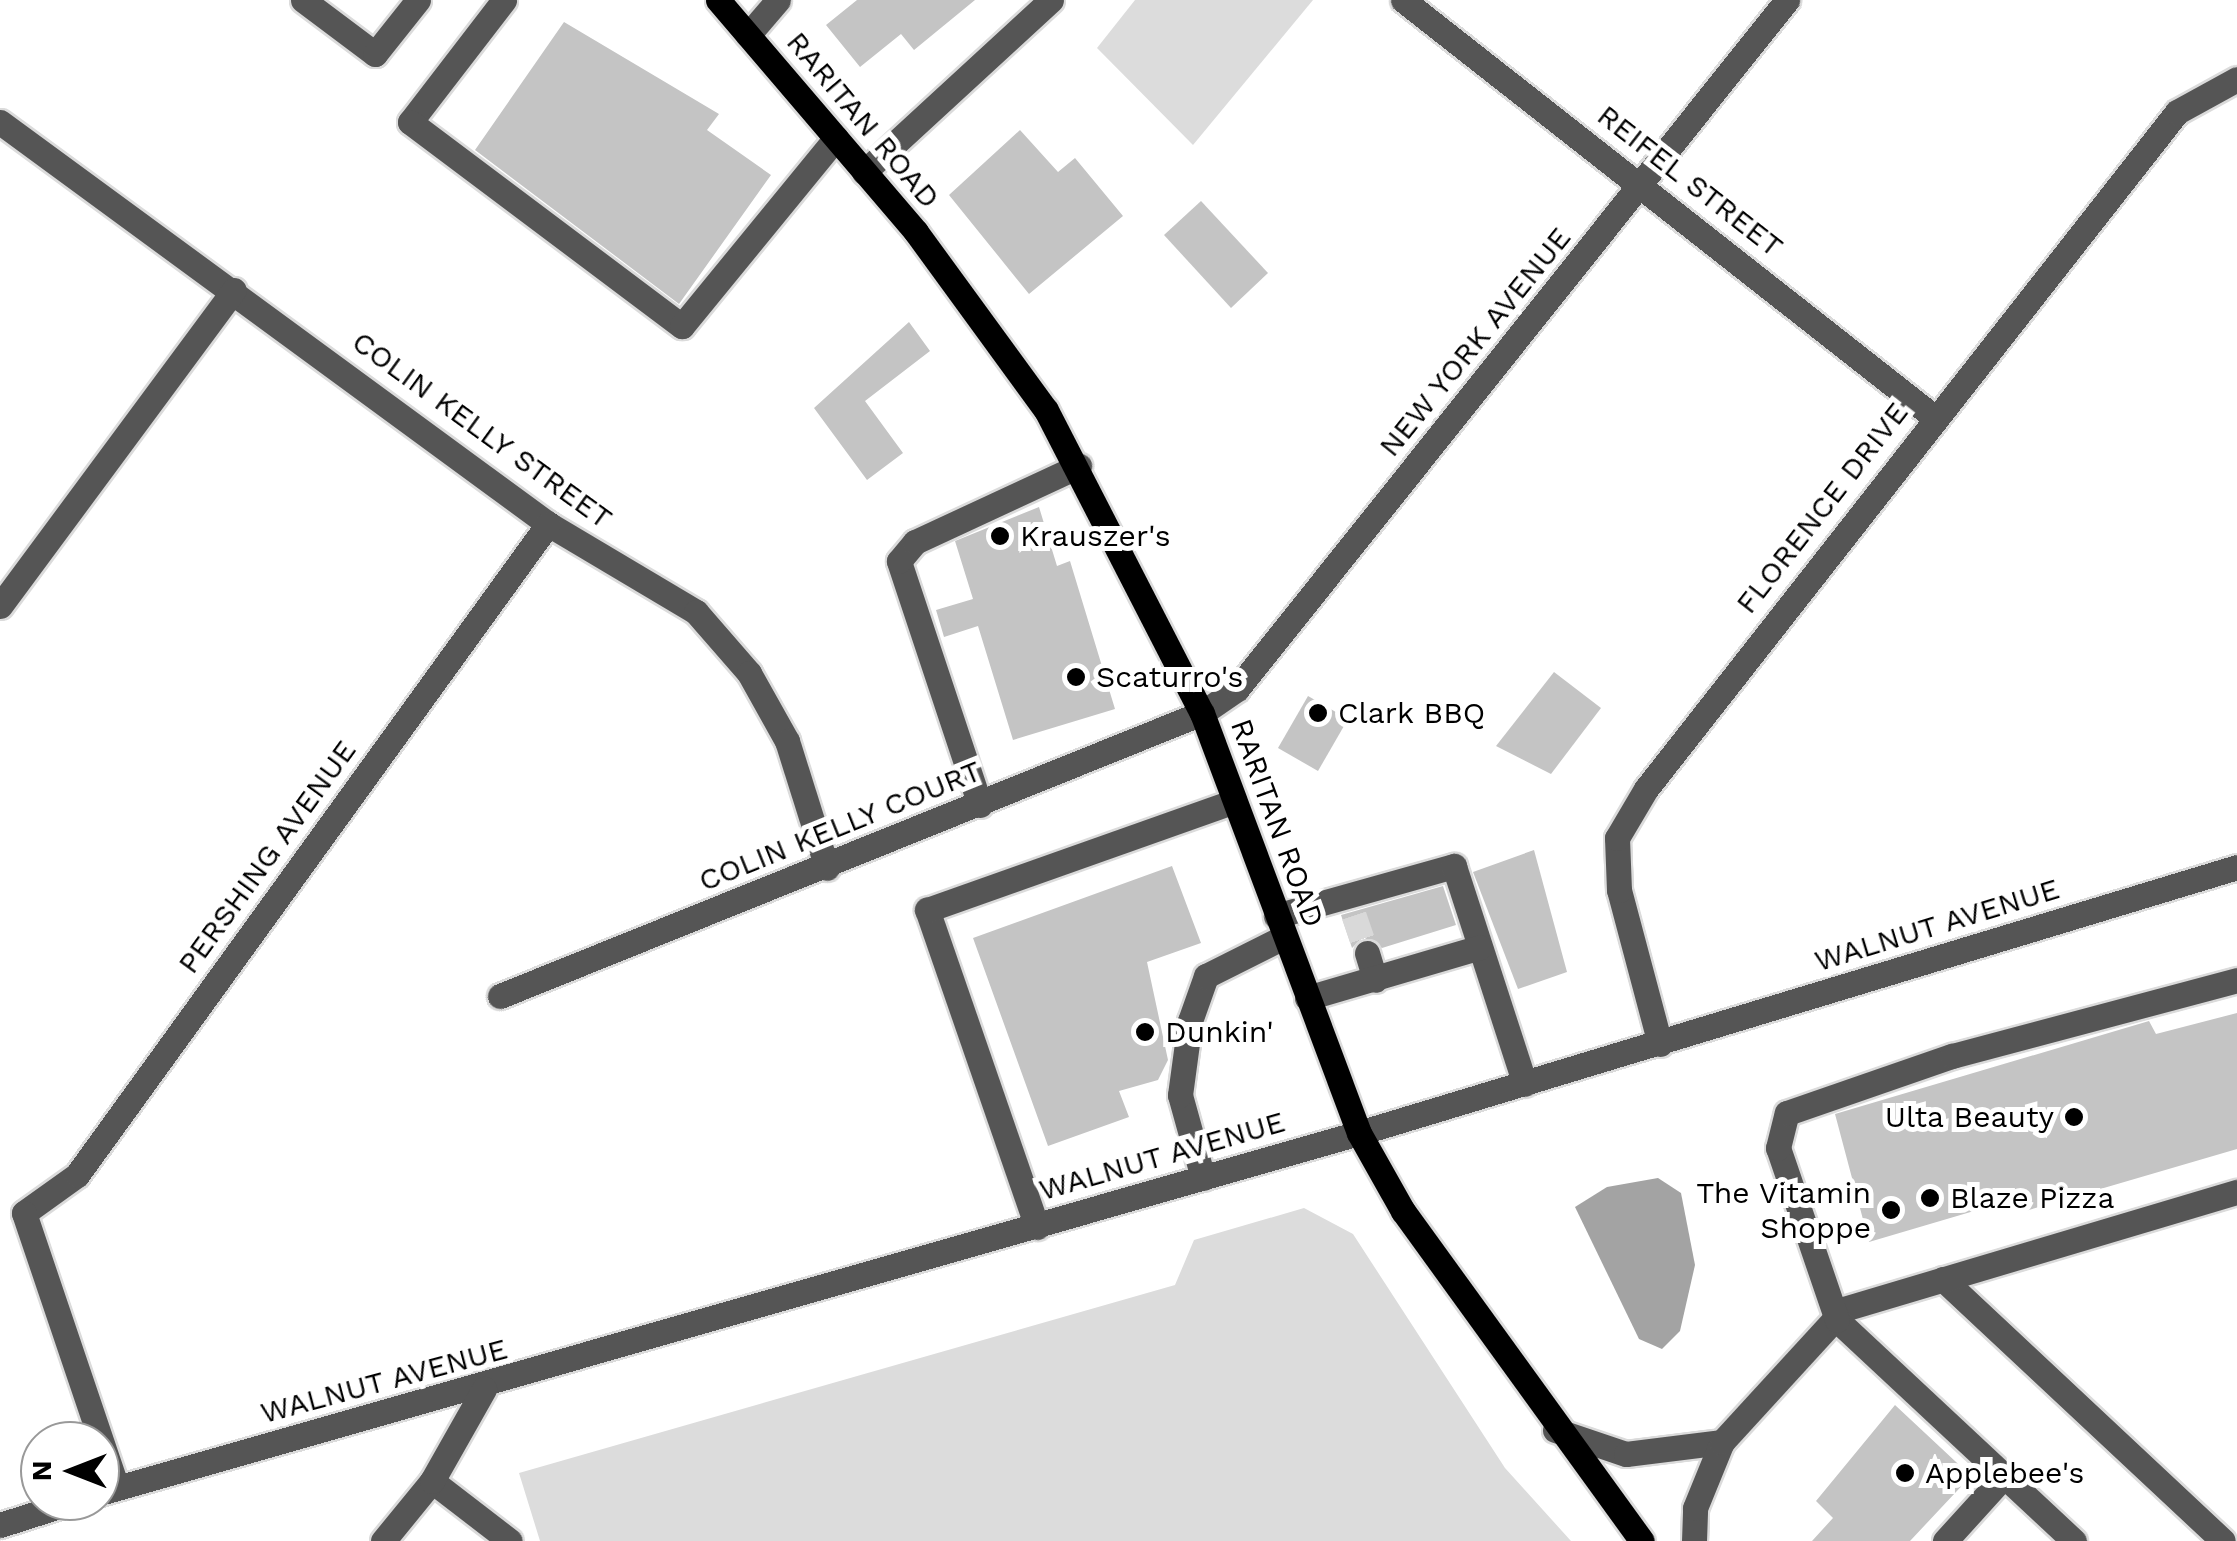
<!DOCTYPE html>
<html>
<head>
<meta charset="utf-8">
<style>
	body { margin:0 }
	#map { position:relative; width:2237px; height:1541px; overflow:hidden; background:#fff; font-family:"Work Sans",sans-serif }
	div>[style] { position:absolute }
	.green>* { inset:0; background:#dcdcdc }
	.water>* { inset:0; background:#a3a3a3 }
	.building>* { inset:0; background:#c4c4c4 }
	.minor-tunnel>* { height:25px; margin-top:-12.5px; transform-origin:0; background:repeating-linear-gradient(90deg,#d9d9d9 0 25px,transparent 0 37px) }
	.roads { filter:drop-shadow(2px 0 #dbdbdb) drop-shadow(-2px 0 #dbdbdb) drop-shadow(0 2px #dbdbdb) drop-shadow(0 -2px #dbdbdb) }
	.minor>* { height:25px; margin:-12.5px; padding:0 12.5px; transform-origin:12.5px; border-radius:12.5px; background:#555 }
	.major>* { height:25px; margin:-12.5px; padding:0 12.5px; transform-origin:12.5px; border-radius:12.5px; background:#000 }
	.dots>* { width:28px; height:28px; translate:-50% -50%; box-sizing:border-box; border:5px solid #fff; border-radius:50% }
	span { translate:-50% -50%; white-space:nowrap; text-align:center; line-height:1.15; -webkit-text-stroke:10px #fff; paint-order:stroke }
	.street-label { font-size:30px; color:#000 }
	.poi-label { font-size:30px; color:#000 }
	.left { translate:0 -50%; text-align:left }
	.right { translate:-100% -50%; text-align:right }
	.north { position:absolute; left:20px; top:1421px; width:100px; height:100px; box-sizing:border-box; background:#fff; border:2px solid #999; border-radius:50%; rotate:270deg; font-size:28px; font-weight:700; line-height:40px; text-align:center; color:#000 }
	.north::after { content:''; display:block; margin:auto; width:35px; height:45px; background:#000; clip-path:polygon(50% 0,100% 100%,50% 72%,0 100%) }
</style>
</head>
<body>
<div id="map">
	<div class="green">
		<div style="clip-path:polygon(1135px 0,1313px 0,1193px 145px,1097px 48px)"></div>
		<div style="clip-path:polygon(1304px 1208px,1353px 1234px,1505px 1468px,1571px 1541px,540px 1541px,519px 1473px,1175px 1285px,1194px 1240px)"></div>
	</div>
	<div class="water">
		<div style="clip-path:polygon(1658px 1178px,1681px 1193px,1695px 1265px,1680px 1331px,1662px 1349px,1639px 1339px,1575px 1207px,1607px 1187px)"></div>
	</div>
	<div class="building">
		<div style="clip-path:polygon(857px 0,975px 0,914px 50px,901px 34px,860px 67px,826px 25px)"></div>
		<div style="clip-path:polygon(564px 22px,719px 114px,707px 130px,771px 175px,679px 304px,475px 150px)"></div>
		<div style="clip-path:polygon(1020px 130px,1058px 172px,1075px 158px,1123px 216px,1029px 294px,949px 195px)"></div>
		<div style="clip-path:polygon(1201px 201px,1268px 273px,1231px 308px,1164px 235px)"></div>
		<div style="clip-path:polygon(909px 322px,930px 351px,865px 401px,903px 453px,867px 480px,814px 408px)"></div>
		<div style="clip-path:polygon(1039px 507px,1057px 566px,1070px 561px,1115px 709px,1013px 740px,978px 626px,944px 637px,936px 610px,973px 599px,955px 541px)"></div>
		<div style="clip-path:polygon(1554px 672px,1601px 708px,1551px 774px,1496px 746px)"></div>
		<div style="clip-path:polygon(1308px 696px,1348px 719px,1318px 771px,1278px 748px)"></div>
		<div style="clip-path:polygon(1534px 850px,1567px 972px,1518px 989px,1473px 872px)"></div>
		<div style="clip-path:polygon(1172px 866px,1201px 943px,1147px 962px,1168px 1060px,1158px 1080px,1119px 1091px,1129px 1117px,1048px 1146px,973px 938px)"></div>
		<div style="clip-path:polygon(1443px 886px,1456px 925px,1382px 948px,1363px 937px,1352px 948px,1341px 915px)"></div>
		<div style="clip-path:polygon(2237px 1013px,2237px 1149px,2022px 1212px,2018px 1198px,1869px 1242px,1835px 1114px,2149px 1021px,2156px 1034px)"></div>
		<div style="clip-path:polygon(1895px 1405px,1971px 1476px,1910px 1541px,1812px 1541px,1833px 1518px,1816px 1501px)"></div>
	</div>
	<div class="minor-tunnel">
		<div style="left:1354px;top:915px;width:40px;rotate:71.1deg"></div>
	</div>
	<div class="roads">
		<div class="minor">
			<div style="left:303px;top:0;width:90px;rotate:36.9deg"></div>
			<div style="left:375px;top:54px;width:69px;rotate:-51.5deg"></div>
			<div style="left:504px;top:0;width:154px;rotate:127.6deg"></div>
			<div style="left:410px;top:122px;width:340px;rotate:36.9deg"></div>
			<div style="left:682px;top:326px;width:243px;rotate:-50.7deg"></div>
			<div style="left:1403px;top:0;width:675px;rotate:38.14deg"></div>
			<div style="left:748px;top:35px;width:46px;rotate:-49.4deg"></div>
			<div style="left:0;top:122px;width:680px;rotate:36.26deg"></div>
			<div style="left:548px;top:524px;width:172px;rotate:30.7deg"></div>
			<div style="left:696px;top:612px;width:81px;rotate:49deg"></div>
			<div style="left:749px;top:673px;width:78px;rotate:60.8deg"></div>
			<div style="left:787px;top:741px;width:133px;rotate:72.5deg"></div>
			<div style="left:864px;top:172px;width:254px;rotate:-42.6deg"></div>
			<div style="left:0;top:606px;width:393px;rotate:-53.5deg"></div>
			<div style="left:980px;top:805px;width:257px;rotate:-108.4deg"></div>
			<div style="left:899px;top:561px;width:25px;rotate:-50deg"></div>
			<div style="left:915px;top:542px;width:181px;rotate:-24.9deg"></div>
			<div style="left:1276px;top:916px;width:185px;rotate:-15.7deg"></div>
			<div style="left:1454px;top:866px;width:229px;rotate:72deg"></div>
			<div style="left:1367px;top:953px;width:28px;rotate:73deg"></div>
			<div style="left:500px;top:996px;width:757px;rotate:-21.96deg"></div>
			<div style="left:1202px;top:713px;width:42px;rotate:-34.4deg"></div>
			<div style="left:1237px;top:689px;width:882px;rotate:-51.4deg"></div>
			<div style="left:1307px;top:998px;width:180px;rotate:-16.4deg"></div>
			<div style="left:1660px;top:1044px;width:159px;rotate:-104.9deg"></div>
			<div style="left:1619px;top:890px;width:52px;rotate:-92.2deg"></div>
			<div style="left:1617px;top:838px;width:57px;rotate:-59.4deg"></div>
			<div style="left:1646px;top:789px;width:860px;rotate:-51.89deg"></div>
			<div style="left:2177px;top:112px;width:68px;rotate:-28.8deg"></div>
			<div style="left:1203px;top:1178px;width:86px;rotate:-105.5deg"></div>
			<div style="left:1180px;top:1095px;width:75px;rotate:-82.3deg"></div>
			<div style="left:1190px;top:1021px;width:48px;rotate:-70.4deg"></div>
			<div style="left:1206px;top:976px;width:87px;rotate:-26.6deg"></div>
			<div style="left:24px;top:1213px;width:65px;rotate:-35.6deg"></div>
			<div style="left:77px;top:1175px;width:804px;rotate:-54.11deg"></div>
			<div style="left:24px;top:1213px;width:289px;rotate:71.3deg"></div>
			<div style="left:1037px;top:1227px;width:336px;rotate:-109.1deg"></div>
			<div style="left:927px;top:910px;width:326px;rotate:-19.5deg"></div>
			<div style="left:1943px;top:1279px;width:383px;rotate:43.1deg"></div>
			<div style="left:1555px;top:1430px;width:75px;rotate:18.7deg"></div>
			<div style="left:1626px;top:1454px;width:97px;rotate:-7.1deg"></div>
			<div style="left:432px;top:1481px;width:98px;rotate:37.6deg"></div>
			<div style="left:100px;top:1493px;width:1309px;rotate:-15.96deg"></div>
			<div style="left:1359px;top:1133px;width:917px;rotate:-16.85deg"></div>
			<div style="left:0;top:1525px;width:79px;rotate:-17.7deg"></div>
			<div style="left:383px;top:1541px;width:77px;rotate:-50.8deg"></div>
			<div style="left:432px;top:1481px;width:106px;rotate:-60.5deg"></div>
			<div style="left:1694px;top:1541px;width:33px;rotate:-88deg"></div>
			<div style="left:1695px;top:1508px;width:71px;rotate:-67.8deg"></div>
			<div style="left:1722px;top:1442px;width:180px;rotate:-47.5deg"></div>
			<div style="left:1844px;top:1309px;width:410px;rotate:-16.6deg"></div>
			<div style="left:1945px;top:1541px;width:88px;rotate:-47.8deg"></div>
			<div style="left:2074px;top:1541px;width:324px;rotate:-137deg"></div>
			<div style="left:1837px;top:1320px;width:182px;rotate:-108.9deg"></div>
			<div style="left:1778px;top:1148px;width:36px;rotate:-76deg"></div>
			<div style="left:1787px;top:1113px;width:175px;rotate:-19.1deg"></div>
			<div style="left:1952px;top:1056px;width:295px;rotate:-14.9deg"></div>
		</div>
		<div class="major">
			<div style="left:718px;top:0;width:305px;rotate:49.5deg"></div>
			<div style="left:916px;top:232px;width:220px;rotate:53.9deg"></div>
			<div style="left:1046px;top:410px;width:341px;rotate:62.8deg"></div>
			<div style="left:1202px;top:713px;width:448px;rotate:69.5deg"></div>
			<div style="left:1359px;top:1133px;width:90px;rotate:60.6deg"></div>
			<div style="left:1403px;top:1211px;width:407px;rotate:54.1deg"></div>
		</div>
	</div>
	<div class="dots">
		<div style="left:1000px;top:536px;background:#000"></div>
		<div style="left:1076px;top:677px;background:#000"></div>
		<div style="left:1318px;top:713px;background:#000"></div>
		<div style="left:1145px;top:1032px;background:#000"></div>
		<div style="left:2074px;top:1117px;background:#000"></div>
		<div style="left:1930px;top:1198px;background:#000"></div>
		<div style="left:1891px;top:1210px;background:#000"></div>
		<div style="left:1905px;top:1473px;background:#000"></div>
	</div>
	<div class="street-label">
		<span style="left:863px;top:120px;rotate:50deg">RARITAN ROAD</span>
		<span style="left:1690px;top:181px;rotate:38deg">REIFEL STREET</span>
		<span style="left:1475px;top:342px;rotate:-51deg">NEW YORK AVENUE</span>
		<span style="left:482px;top:430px;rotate:36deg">COLIN KELLY STREET</span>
		<span style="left:1822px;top:508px;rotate:-52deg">FLORENCE DRIVE</span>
		<span style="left:1277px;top:823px;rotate:70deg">RARITAN ROAD</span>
		<span style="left:840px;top:826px;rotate:-22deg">COLIN KELLY COURT</span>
		<span style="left:267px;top:857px;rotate:-54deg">PERSHING AVENUE</span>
		<span style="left:1937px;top:925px;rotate:-17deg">WALNUT AVENUE</span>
		<span style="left:1162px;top:1156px;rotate:-16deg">WALNUT AVENUE</span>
		<span style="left:384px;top:1381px;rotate:-15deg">WALNUT AVENUE</span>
	</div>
	<div class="poi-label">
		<span class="left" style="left:1020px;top:536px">Krauszer's</span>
		<span class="left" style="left:1096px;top:677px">Scaturro's</span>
		<span class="left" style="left:1338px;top:713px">Clark BBQ</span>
		<span class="left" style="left:1165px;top:1032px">Dunkin'</span>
		<span class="right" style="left:2054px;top:1117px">Ulta Beauty</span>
		<span class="right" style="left:1871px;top:1210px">The Vitamin<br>Shoppe</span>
		<span class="left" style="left:1950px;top:1198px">Blaze Pizza</span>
		<span class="left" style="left:1925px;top:1473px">Applebee's</span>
	</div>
	<div class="north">N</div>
</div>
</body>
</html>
